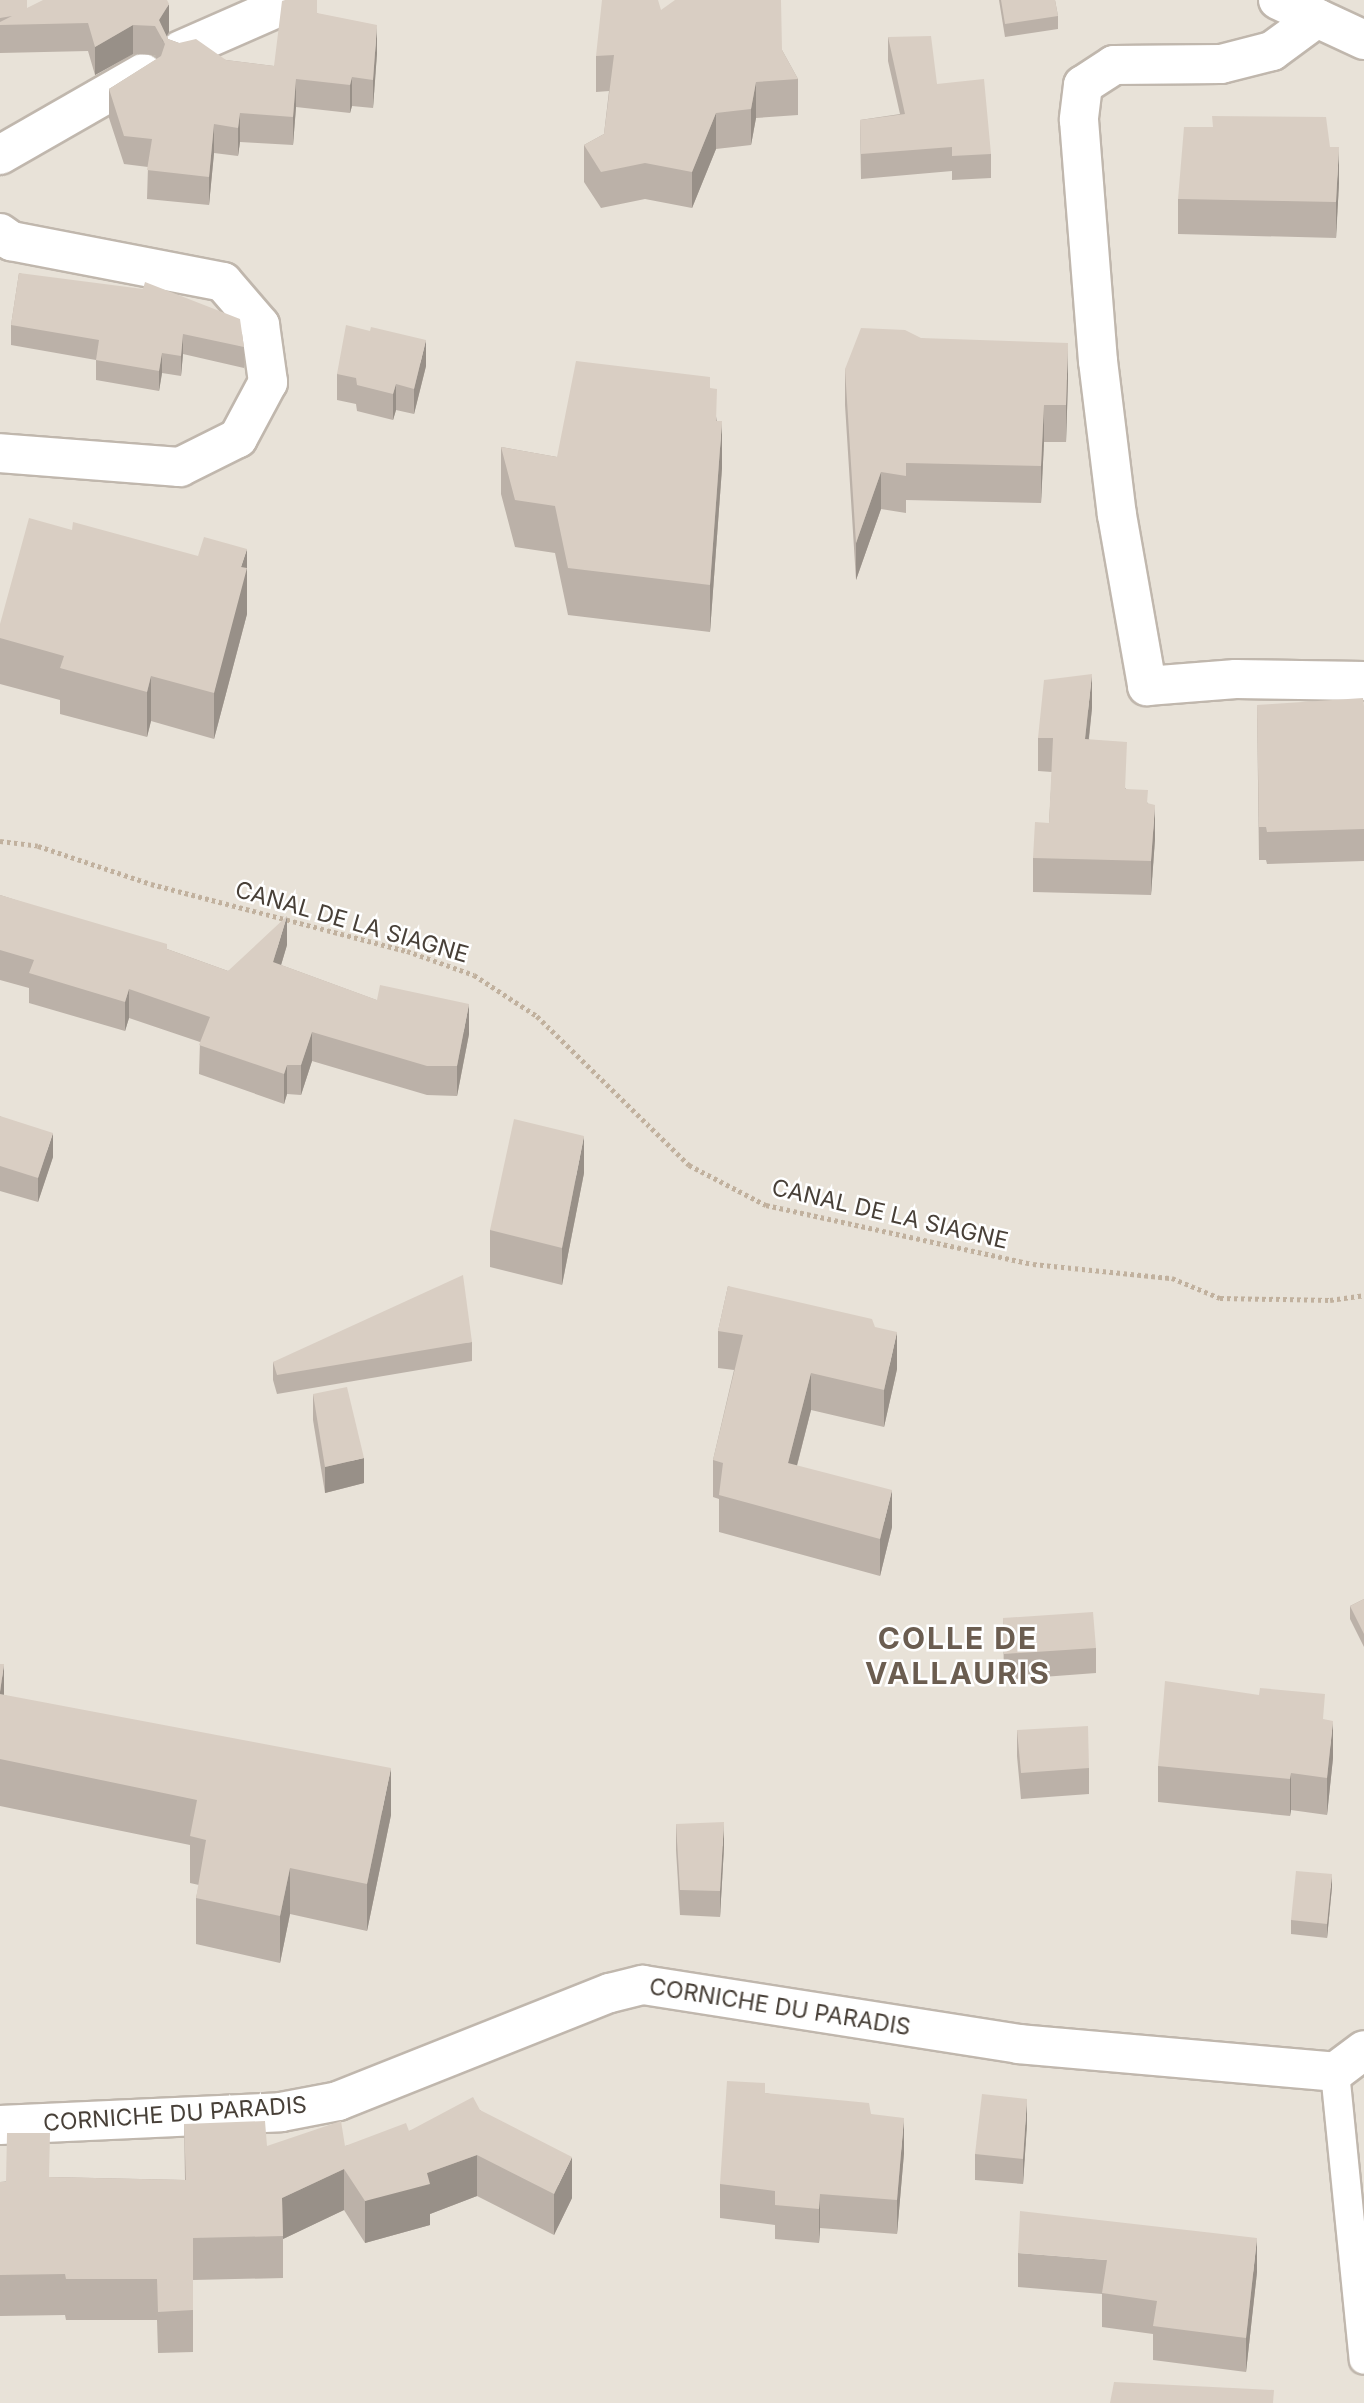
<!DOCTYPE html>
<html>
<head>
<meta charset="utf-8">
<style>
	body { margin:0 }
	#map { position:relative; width:1364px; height:2403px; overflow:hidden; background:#f5f0ea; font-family:Inter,sans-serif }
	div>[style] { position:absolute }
	.residential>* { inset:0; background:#e8e2d8 }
	.path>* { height:4.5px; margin-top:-2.25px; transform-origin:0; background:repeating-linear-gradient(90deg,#c1b19e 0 3.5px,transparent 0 7px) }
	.roads { filter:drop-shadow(2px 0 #c0b7ad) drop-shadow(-2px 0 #c0b7ad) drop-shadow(0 2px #c0b7ad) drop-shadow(0 -2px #c0b7ad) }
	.lane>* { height:28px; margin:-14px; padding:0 14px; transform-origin:14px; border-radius:14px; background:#fff }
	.street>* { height:38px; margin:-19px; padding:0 19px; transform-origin:19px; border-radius:19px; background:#fff }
	.wall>* { inset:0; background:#bbb1a8 }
	.shaded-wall>* { inset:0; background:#989088 }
	.building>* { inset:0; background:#d9cec3 }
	span { translate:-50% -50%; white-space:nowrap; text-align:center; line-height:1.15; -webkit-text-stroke:5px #fff; paint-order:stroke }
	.street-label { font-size:23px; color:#484038 }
	.district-label { font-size:30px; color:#6b5d50; font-weight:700; letter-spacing:2px }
</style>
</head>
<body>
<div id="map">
	<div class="residential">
		<div style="clip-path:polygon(0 0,1364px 0,1364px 2403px,0 2403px)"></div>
	</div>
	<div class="path">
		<div style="left:0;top:841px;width:38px;rotate:7deg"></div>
		<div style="left:38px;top:846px;width:119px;rotate:18.6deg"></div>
		<div style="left:151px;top:884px;width:265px;rotate:14.7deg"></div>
		<div style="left:407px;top:951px;width:71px;rotate:19.7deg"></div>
		<div style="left:474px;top:975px;width:75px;rotate:33.1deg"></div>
		<div style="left:537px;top:1016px;width:213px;rotate:44.4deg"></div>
		<div style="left:689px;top:1165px;width:87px;rotate:27.5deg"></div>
		<div style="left:766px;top:1205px;width:273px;rotate:12.5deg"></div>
		<div style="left:1033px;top:1264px;width:140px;rotate:5.8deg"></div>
		<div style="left:1172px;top:1278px;width:52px;rotate:22.6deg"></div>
		<div style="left:1220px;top:1298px;width:110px;rotate:1deg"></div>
		<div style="left:1330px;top:1300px;width:34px;rotate:-8deg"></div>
	</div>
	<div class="roads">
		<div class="lane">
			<div style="left:1335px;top:2072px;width:289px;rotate:84.3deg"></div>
		</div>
		<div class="street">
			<div style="left:1278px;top:0;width:95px;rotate:24.9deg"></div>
			<div style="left:1317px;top:18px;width:56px;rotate:143.7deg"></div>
			<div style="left:1272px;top:51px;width:53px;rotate:165.7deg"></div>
			<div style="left:1221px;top:64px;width:107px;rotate:179.5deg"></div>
			<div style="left:1114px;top:65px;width:37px;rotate:147deg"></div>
			<div style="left:1083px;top:85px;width:35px;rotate:97deg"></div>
			<div style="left:1079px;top:120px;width:242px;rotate:85.5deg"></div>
			<div style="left:1098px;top:361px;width:155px;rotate:83deg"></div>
			<div style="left:1117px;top:515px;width:174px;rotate:80deg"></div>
			<div style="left:1147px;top:686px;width:89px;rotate:-4.5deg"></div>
			<div style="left:1236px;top:679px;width:128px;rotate:0.9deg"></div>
			<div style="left:181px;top:50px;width:124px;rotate:-23.7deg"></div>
			<div style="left:0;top:155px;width:165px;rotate:-29.8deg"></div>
			<div style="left:0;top:233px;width:14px;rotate:36deg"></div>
			<div style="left:11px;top:241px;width:216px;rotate:10.9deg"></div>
			<div style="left:223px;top:282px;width:57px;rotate:49.3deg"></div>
			<div style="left:260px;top:325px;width:58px;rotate:82deg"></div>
			<div style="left:268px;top:382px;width:64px;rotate:118.2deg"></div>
			<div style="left:238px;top:438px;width:65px;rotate:153.4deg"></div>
			<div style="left:180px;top:467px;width:181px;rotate:-175.6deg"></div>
			<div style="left:0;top:2125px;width:281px;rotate:-2.6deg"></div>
			<div style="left:281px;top:2112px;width:58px;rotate:-10.9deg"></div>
			<div style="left:338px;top:2101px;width:293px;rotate:-21.7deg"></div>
			<div style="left:610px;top:1993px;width:34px;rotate:-14deg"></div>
			<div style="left:643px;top:1985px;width:380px;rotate:8.9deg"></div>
			<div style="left:1018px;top:2044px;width:318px;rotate:5deg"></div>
			<div style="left:1335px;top:2072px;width:36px;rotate:-37deg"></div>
		</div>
	</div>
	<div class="wall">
		<div style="clip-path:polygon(0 0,27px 8px,167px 0,169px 32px,167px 36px,168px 39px,226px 60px,274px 66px,317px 13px,377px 53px,373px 108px,352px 106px,350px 113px,296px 107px,293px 145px,240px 142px,238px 156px,214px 153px,209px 205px,147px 199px,148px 167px,124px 164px,109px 118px,109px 89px,157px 59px,155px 55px,133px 54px,95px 75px,88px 51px,0 53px)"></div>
		<div style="clip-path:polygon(999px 0,1055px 0,1058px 16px,1058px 29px,1005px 37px)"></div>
		<div style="clip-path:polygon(661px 10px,782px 50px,798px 79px,798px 115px,756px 118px,751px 145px,716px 149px,692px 208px,645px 199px,601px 208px,584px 182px,584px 145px,604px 134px,609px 91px,596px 92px,596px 56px)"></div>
		<div style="clip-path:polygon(888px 37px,937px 84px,991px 154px,991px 178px,952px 180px,952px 171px,861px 179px,860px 120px,900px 114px,888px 61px)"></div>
		<div style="clip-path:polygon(1330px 147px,1339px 183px,1336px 238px,1178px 234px,1178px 199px)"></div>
		<div style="clip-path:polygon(19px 273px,244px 347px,244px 368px,183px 354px,181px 376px,162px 373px,159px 391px,96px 380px,96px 360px,11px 345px,11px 325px)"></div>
		<div style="clip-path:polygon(370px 331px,426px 366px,414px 414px,396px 410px,393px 420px,357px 411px,356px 404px,337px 400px,337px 374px)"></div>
		<div style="clip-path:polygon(921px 338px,1068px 380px,1066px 442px,1044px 442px,1041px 503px,906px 500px,906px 513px,881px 509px,856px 580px,845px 405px,845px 369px)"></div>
		<div style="clip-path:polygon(710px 388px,717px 421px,722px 468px,710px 632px,568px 615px,555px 553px,515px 547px,501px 494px,501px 447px,557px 457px)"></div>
		<div style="clip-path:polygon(72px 530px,247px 568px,247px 614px,214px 739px,151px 721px,147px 737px,60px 714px,60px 700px,0 684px,0 638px)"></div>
		<div style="clip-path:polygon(1257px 705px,1364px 706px,1364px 861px,1267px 864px,1266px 860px,1259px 860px)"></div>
		<div style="clip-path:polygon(1092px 708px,1089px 739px,1126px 789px,1148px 803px,1155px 839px,1151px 895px,1033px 892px,1033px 858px,1049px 823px,1052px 772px,1038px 771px,1038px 738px)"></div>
		<div style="clip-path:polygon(0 895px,167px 949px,228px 971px,287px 945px,281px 965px,469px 1034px,457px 1096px,427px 1095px,312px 1061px,301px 1095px,287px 1094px,284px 1104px,199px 1074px,200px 1042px,129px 1018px,125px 1031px,29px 1003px,29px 988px,0 980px)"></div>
		<div style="clip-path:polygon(0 1116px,53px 1157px,38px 1202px,0 1191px)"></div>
		<div style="clip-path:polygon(584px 1173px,562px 1285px,490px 1267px,490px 1230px)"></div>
		<div style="clip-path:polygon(728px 1286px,897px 1369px,884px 1427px,811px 1410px,797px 1466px,892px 1527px,880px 1576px,719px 1532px,719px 1499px,713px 1497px,713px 1460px,734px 1370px,718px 1368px,718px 1331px)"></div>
		<div style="clip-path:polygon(472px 1342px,472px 1361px,277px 1394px,273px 1380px,273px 1362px)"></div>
		<div style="clip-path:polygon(313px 1394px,364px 1483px,325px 1493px,313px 1420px)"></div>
		<div style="clip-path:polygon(1364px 1599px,1364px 1647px,1350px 1619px,1350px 1606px)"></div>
		<div style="clip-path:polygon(1003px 1618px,1096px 1648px,1096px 1673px,1004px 1680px)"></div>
		<div style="clip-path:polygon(0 1664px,4px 1695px,391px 1815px,367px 1931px,290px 1914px,280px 1963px,196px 1944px,196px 1898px,199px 1885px,190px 1883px,190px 1845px,0 1806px)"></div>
		<div style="clip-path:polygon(1325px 1720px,1333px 1758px,1327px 1815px,1291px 1810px,1290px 1816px,1158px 1802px,1158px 1766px)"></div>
		<div style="clip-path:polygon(1017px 1730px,1089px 1768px,1089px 1794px,1021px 1799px,1017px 1756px)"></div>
		<div style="clip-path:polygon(676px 1824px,724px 1847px,720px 1917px,680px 1915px,676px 1850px)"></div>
		<div style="clip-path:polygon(1332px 1887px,1327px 1938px,1291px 1934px,1291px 1920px)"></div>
		<div style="clip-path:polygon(765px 2093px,871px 2114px,904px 2153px,897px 2234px,820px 2228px,819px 2243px,775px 2239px,775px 2225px,720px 2218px,720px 2184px)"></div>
		<div style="clip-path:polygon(480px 2110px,572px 2198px,554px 2235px,477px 2196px,430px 2214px,430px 2225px,365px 2243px,344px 2210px,283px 2239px,283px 2278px,193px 2280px,193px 2352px,158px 2353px,157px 2320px,66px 2320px,65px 2315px,0 2316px,0 2182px,50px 2177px,185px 2180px,184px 2124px,267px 2146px,345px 2146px,409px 2131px)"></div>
		<div style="clip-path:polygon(1027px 2124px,1023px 2184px,975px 2180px,975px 2154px)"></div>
		<div style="clip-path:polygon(1018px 2253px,1257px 2272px,1246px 2372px,1153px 2360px,1153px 2334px,1102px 2327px,1102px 2294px,1018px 2287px)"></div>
	</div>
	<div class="shaded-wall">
		<div style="clip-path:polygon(169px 4px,169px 32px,163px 42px,159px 20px)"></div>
		<div style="clip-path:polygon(133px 25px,133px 54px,95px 75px,95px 47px)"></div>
		<div style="clip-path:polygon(377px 25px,377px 53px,373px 108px,373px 80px)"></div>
		<div style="clip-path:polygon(352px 77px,352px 106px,350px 113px,350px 85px)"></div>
		<div style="clip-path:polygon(296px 79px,296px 107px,293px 145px,293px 117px)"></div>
		<div style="clip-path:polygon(756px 82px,756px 118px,751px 145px,751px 109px)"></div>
		<div style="clip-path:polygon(240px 113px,240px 142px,238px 156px,238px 128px)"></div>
		<div style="clip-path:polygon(716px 113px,716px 149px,692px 208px,692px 172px)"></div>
		<div style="clip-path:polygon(214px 124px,214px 153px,209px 205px,209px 177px)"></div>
		<div style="clip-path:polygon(1339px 147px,1339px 183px,1336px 238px,1336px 202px)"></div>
		<div style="clip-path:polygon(183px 334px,183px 354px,181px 376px,181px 356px)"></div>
		<div style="clip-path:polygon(426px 340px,426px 366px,414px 414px,414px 389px)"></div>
		<div style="clip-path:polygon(1068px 343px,1068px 380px,1066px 442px,1066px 405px)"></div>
		<div style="clip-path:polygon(162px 353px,162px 373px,159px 391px,159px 371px)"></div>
		<div style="clip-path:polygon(396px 384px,396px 410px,393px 420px,393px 394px)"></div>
		<div style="clip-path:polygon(1044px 405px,1044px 442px,1041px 503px,1041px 466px)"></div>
		<div style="clip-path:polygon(722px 421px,722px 468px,710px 632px,710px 585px)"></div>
		<div style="clip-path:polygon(881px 472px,881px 509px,856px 580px,856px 543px)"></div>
		<div style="clip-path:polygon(247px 549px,247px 614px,214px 739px,214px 693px,241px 567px)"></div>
		<div style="clip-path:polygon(1092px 674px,1092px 708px,1085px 773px,1085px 739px)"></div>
		<div style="clip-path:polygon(151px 676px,151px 721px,147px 737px,147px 692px)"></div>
		<div style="clip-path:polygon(1155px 805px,1155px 839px,1151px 895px,1151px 861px)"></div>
		<div style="clip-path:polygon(287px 916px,287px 945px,273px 992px,273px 962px)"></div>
		<div style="clip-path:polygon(129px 989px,129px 1018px,125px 1031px,125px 1002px)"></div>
		<div style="clip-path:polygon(469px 1004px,469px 1034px,457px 1096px,457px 1066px)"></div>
		<div style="clip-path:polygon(312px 1032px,312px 1061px,301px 1095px,301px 1065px)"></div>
		<div style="clip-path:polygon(287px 1065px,287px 1094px,284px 1104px,284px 1074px)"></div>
		<div style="clip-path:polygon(53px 1133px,53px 1157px,38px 1202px,38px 1178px)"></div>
		<div style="clip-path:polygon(584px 1136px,584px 1173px,562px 1285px,562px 1248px)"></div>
		<div style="clip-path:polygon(897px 1332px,897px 1369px,884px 1427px,884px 1390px)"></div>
		<div style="clip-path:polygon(811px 1373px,811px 1410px,788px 1500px,788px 1463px)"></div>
		<div style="clip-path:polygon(364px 1458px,364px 1483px,325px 1493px,325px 1467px)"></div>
		<div style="clip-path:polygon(892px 1490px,892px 1527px,880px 1576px,880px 1539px)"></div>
		<div style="clip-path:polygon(4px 1664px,4px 1711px,0 1739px,0 1692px)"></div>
		<div style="clip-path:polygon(1333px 1721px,1333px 1758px,1327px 1815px,1327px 1778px)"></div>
		<div style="clip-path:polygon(391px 1768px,391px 1815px,367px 1931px,367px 1884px)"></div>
		<div style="clip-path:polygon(1291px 1773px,1291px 1810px,1290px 1816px,1290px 1779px)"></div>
		<div style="clip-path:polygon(724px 1822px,724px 1847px,720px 1917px,720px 1891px)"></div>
		<div style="clip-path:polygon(290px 1868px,290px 1914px,280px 1963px,280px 1916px)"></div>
		<div style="clip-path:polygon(1332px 1874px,1332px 1887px,1327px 1938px,1327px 1924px)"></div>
		<div style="clip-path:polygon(1027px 2099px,1027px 2124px,1023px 2184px,1023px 2159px)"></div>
		<div style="clip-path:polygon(904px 2118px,904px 2153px,897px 2234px,897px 2200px)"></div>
		<div style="clip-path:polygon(477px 2155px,477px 2196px,430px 2214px,430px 2225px,365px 2243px,365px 2201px,427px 2173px)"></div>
		<div style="clip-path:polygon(572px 2157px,572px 2198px,554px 2235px,554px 2194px)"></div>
		<div style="clip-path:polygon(344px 2169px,344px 2210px,283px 2239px,282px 2198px)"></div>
		<div style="clip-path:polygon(820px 2194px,820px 2228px,819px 2243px,819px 2209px)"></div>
		<div style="clip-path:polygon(1257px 2238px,1257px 2272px,1246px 2372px,1246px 2338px)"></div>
	</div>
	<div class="building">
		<div style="clip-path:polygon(0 0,27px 0,27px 8px,43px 0,167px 0,169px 4px,159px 20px,168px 39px,179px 43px,196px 39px,226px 60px,274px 66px,282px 1px,285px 0,317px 0,317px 13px,377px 25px,373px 80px,352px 77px,350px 85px,296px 79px,293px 117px,240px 113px,238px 128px,214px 124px,209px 177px,147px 170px,152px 139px,124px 136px,109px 89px,161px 56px,165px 44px,155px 26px,133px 25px,95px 47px,88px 23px,0 25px,0 22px,12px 16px,0 18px)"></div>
		<div style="clip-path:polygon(602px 0,658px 0,661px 10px,675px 0,781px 0,782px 50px,798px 79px,756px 82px,751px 109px,716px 113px,692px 172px,645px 163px,601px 172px,584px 145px,604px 134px,614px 55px,596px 56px)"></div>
		<div style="clip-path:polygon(1001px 0,1055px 0,1058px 16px,1005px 24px)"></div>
		<div style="clip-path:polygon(931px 36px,937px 84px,984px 79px,991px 154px,952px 156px,952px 147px,861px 154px,860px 120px,905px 114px,888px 37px)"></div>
		<div style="clip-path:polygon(1212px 116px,1326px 117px,1330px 147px,1339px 147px,1336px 202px,1178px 199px,1184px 127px,1213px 127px)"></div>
		<div style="clip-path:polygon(19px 273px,143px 289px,145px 282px,240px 319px,244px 347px,183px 334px,181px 356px,162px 353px,159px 371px,96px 360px,99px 340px,11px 325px)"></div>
		<div style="clip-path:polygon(346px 325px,370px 331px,371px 327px,426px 340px,414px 389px,396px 384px,393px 394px,357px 385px,356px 378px,337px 374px)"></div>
		<div style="clip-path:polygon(861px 328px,905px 330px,921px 338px,1068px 343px,1066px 405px,1044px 405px,1041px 466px,906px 463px,906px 476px,881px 472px,856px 543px,845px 369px)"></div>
		<div style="clip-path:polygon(576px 361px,710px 377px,710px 388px,717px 389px,716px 421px,722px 421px,710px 585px,568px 568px,555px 506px,515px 500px,501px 447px,557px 457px)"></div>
		<div style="clip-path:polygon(29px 518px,72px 530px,73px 522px,198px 556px,204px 537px,247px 549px,241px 567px,247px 568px,214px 693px,151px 676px,147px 692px,60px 668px,64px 656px,0 638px,0 624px)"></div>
		<div style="clip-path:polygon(1092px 674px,1085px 739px,1127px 742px,1125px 789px,1148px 790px,1147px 803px,1155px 805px,1151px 861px,1033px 858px,1035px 822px,1049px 823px,1053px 738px,1038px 738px,1044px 680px)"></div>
		<div style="clip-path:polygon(1363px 698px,1364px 706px,1364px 829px,1267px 832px,1266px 827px,1259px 827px,1257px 705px)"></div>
		<div style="clip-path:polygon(0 895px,167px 944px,167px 949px,228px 971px,287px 916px,273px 962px,377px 1000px,380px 985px,469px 1004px,457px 1066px,427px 1066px,312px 1032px,301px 1065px,287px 1065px,284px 1074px,199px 1045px,210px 1017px,129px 989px,125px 1002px,29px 973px,34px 960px,0 950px)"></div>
		<div style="clip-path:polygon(0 1116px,53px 1133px,38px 1178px,0 1166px)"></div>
		<div style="clip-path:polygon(514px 1119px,584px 1136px,562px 1248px,490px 1230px)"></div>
		<div style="clip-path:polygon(463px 1275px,472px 1342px,277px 1375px,273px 1362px)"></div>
		<div style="clip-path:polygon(728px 1286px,872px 1319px,875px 1327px,897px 1332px,884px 1390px,811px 1373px,788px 1463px,892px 1490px,880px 1539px,719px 1495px,723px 1463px,713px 1460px,743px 1335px,718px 1331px)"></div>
		<div style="clip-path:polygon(347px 1387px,364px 1458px,325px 1467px,313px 1394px)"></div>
		<div style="clip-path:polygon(1364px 1599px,1364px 1634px,1350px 1606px)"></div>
		<div style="clip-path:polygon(1093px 1612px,1096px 1648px,1004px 1654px,1003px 1618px)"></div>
		<div style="clip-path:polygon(0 1664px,4px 1664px,0 1692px)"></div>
		<div style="clip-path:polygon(1165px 1681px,1259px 1695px,1260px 1688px,1325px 1694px,1323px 1719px,1333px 1721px,1327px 1778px,1291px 1773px,1290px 1779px,1158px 1766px)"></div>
		<div style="clip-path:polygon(0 1694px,391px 1768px,367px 1884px,290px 1868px,280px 1916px,196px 1898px,206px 1840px,190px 1836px,197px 1800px,0 1759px)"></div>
		<div style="clip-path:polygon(1088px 1726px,1089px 1768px,1021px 1773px,1017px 1730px)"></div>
		<div style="clip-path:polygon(724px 1822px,720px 1891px,680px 1890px,676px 1824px)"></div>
		<div style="clip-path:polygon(1296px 1871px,1332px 1874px,1327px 1924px,1291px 1920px)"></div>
		<div style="clip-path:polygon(727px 2081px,765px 2083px,765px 2093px,869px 2103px,871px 2114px,904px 2118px,897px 2200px,820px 2194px,819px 2209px,775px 2205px,775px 2191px,720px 2184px)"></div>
		<div style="clip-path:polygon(982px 2094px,1027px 2099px,1023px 2159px,975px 2154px)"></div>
		<div style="clip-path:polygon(473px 2097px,480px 2110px,572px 2157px,554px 2194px,477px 2155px,427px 2173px,430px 2184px,365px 2201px,344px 2169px,282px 2198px,283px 2236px,193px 2238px,193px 2310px,158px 2312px,157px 2279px,66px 2279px,65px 2274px,0 2275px,0 2182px,6px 2182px,7px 2133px,50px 2133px,49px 2177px,186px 2180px,184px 2124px,265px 2121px,267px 2146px,341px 2121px,345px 2146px,406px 2123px,409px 2131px)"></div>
		<div style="clip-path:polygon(1020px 2211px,1257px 2238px,1246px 2338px,1153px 2326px,1157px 2301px,1102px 2293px,1107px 2260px,1018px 2253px)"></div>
		<div style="clip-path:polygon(1114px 2382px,1274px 2390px,1273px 2403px,1110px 2403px)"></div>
	</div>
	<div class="street-label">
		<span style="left:352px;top:922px;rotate:16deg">CANAL DE LA SIAGNE</span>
		<span style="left:890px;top:1214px;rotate:13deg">CANAL DE LA SIAGNE</span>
		<span style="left:780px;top:2007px;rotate:9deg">CORNICHE DU PARADIS</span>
		<span style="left:175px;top:2114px;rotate:-4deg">CORNICHE DU PARADIS</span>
	</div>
	<div class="district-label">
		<span style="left:958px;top:1655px">COLLE DE<br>VALLAURIS</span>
	</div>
</div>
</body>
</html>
